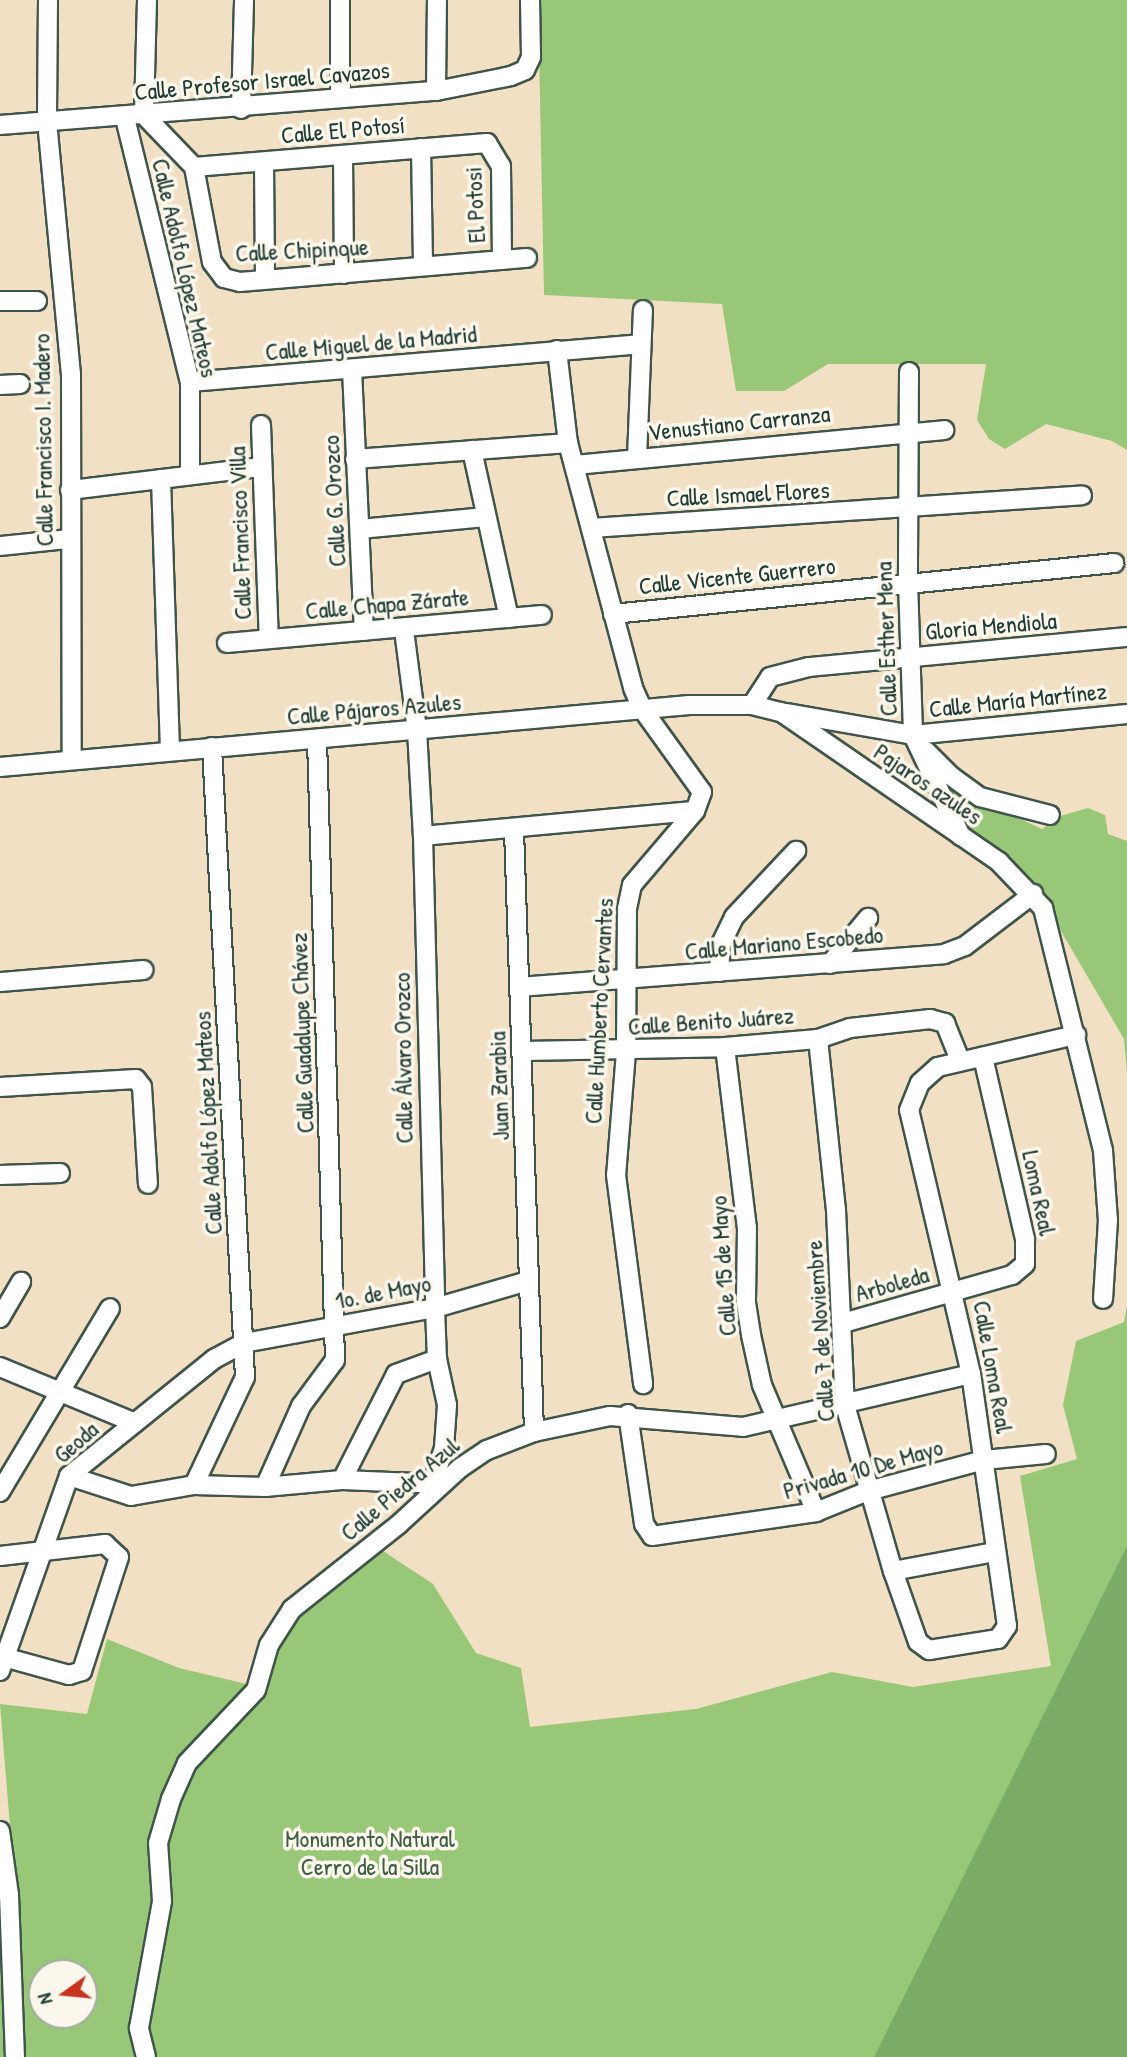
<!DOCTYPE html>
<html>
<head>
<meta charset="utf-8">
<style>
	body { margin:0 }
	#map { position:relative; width:1127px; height:2057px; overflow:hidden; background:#f2e0c4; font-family:"Patrick Hand",sans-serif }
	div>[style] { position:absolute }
	.green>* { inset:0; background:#98c877 }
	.forest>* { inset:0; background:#7aac68 }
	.roads { filter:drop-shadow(2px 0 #3f554a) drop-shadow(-2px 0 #3f554a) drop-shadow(0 2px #3f554a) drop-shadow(0 -2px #3f554a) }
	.minor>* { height:18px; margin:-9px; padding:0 9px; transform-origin:9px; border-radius:9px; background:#fff }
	span { translate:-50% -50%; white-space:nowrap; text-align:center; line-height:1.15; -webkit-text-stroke:7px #fbf7ec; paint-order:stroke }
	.street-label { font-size:24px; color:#1f3d34 }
	.park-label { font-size:24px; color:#3d6045 }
	.north { position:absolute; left:28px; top:1959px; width:70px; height:70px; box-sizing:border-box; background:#fbf7ec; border:2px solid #a3ada2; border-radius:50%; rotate:255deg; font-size:19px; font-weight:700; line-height:28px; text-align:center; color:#1f3d34 }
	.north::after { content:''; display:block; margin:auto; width:24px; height:32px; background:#c8321e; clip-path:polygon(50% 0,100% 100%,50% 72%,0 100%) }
</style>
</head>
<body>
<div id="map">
	<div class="green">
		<div style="clip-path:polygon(538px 0,1127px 0,1127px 450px,1112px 441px,1046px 424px,1005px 449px,989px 439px,977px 420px,986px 364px,828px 364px,784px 391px,736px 391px,722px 304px,544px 295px)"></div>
		<div style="clip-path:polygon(931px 778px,1042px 829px,1060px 816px,1088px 808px,1105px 815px,1108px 834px,1127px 841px,1127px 1073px,1124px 1039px,1044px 902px,943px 816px,924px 780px)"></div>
		<div style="clip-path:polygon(evenodd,1127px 1306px,1127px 2057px,0 2057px,0 1899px,16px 1901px,0 1704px,87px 1714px,107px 1639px,179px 1668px,251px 1685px,290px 1617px,380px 1549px,433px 1584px,476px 1653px,521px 1668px,530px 1727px,696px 1709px,832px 1672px,913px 1687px,1051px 1666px,1020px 1476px,1077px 1459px,1063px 1405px,1076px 1341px,1124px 1322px,1127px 1306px,42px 1973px,84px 1973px,84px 2015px,42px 2015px,42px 1973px)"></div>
	</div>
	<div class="forest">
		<div style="clip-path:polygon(1127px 1546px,1127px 2057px,874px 2057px)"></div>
	</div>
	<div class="roads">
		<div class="minor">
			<div style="left:48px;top:0;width:121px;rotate:90.5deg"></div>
			<div style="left:47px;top:121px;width:254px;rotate:84.6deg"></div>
			<div style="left:71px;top:374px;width:386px;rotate:89.9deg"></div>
			<div style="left:147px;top:0;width:115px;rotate:91.5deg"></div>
			<div style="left:144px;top:115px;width:72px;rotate:46.1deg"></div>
			<div style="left:194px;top:167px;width:97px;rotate:79.3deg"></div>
			<div style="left:212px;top:262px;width:20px;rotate:53deg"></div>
			<div style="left:224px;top:278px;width:16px;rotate:14deg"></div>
			<div style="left:240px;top:282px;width:288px;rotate:-4.8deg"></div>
			<div style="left:436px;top:91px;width:91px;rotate:-89.4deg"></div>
			<div style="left:340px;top:98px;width:98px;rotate:-90deg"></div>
			<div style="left:241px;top:109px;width:109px;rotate:-88.4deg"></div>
			<div style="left:125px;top:118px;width:272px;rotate:76.2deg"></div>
			<div style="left:190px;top:382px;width:91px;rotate:90deg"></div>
			<div style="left:0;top:125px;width:437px;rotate:-4.5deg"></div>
			<div style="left:436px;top:91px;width:76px;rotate:-11.3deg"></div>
			<div style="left:511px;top:76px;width:15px;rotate:-23deg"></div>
			<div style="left:525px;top:70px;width:14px;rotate:-65deg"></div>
			<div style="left:531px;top:57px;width:57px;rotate:-91deg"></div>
			<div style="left:421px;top:148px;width:118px;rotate:89deg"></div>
			<div style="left:343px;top:156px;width:118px;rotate:89.5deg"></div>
			<div style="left:264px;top:162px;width:116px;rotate:89.5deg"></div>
			<div style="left:194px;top:167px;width:294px;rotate:-4.7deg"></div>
			<div style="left:487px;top:143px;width:27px;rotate:59deg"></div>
			<div style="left:501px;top:166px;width:94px;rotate:89.4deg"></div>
			<div style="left:0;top:301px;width:37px"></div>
			<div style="left:557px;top:350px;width:94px;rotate:83.3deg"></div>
			<div style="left:568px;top:443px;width:253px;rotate:75.1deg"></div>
			<div style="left:633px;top:688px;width:24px;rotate:66deg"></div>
			<div style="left:643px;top:710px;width:101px;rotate:54.3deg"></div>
			<div style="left:702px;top:792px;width:20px;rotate:110deg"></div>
			<div style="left:695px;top:811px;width:97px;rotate:130.4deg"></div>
			<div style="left:632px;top:885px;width:25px;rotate:102deg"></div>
			<div style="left:627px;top:909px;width:143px;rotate:90.4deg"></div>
			<div style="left:626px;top:1052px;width:123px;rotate:94.6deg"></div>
			<div style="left:616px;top:1175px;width:211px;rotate:82.6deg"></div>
			<div style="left:352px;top:369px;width:262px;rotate:87.4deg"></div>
			<div style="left:909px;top:372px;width:210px;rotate:90.3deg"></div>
			<div style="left:908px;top:582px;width:153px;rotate:88.1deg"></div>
			<div style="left:913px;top:735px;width:112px;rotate:64.6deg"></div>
			<div style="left:190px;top:382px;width:451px;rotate:-4.8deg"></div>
			<div style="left:0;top:385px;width:20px;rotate:-3deg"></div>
			<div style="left:261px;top:425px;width:214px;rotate:87.9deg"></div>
			<div style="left:472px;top:450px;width:172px;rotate:77.6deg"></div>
			<div style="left:637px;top:458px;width:148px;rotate:-87.7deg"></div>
			<div style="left:355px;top:459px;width:214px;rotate:-4.3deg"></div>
			<div style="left:575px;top:465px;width:371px;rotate:-5.4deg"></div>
			<div style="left:161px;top:479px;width:271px;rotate:88.1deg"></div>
			<div style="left:70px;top:490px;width:192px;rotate:-6.9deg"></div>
			<div style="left:591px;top:528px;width:492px;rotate:-3.8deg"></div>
			<div style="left:360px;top:529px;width:126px;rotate:-5.5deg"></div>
			<div style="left:0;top:546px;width:68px;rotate:-5.9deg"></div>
			<div style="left:613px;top:614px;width:504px;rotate:-5.81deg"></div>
			<div style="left:404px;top:630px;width:101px;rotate:82.6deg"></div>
			<div style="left:417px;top:730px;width:106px;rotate:86.8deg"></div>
			<div style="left:423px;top:836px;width:472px;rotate:88.5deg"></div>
			<div style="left:435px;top:1308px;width:51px;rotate:87.8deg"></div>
			<div style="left:437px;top:1359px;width:47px;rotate:77.7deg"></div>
			<div style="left:447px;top:1405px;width:43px;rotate:94deg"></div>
			<div style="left:444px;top:1448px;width:38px;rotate:108deg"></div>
			<div style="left:227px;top:643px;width:316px;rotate:-5.1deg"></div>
			<div style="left:752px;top:705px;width:33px;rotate:-57deg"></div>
			<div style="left:770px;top:677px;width:40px;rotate:-14.4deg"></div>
			<div style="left:809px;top:667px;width:319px;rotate:-5.4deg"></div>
			<div style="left:787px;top:713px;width:128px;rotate:9.9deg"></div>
			<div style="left:913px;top:735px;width:215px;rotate:-5.6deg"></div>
			<div style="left:926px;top:751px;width:35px;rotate:45deg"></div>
			<div style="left:951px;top:776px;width:36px;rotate:36deg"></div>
			<div style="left:980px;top:797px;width:72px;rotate:14.4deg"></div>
			<div style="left:0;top:767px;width:692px;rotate:-5.14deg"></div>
			<div style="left:689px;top:705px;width:63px"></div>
			<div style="left:752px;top:705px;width:30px;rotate:14deg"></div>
			<div style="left:781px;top:712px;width:265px;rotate:34.5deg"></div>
			<div style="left:999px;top:862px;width:64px;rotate:46.3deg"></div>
			<div style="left:1043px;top:908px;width:250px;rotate:76.1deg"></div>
			<div style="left:1103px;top:1151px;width:69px;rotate:85.9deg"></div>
			<div style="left:1108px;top:1220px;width:79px;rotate:93.6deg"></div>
			<div style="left:514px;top:829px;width:603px;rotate:88.1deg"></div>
			<div style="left:423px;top:836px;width:273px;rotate:-5.3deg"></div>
			<div style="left:830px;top:964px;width:60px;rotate:-50.4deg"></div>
			<div style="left:719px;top:972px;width:28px;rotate:-86deg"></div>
			<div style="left:721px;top:944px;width:30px;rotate:-64deg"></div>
			<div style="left:734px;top:917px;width:91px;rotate:-46.8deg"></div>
			<div style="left:0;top:982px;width:144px;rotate:-4.8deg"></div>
			<div style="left:519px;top:987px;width:426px;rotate:-4.4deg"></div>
			<div style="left:944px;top:954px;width:22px;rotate:-21deg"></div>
			<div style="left:965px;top:946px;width:86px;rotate:-37.4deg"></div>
			<div style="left:818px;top:1039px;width:172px;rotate:84deg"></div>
			<div style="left:836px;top:1210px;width:195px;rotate:87.4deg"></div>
			<div style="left:845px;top:1405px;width:173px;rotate:73.9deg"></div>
			<div style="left:893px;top:1571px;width:75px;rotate:70.6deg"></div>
			<div style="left:918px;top:1642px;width:14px;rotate:36deg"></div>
			<div style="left:929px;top:1650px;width:70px;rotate:-9.1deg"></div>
			<div style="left:998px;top:1639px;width:16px;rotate:-55deg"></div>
			<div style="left:1007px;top:1626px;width:255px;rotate:-98.1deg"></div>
			<div style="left:971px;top:1374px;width:271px;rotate:-103.2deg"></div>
			<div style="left:909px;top:1110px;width:29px;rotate:-68deg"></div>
			<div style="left:920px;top:1083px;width:24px;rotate:-42deg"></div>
			<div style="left:938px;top:1067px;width:142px;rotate:-13.1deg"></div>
			<div style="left:725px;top:1047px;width:182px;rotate:83.1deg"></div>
			<div style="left:747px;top:1228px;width:75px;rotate:90.8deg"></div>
			<div style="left:746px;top:1303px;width:32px;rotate:81deg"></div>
			<div style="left:751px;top:1335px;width:51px;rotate:77.6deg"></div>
			<div style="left:762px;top:1385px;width:138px;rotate:67deg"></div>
			<div style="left:524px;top:1051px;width:201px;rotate:-1.1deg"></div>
			<div style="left:725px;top:1047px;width:93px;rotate:-4.9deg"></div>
			<div style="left:818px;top:1039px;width:34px;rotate:-19deg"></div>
			<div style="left:850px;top:1028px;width:81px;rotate:-6.4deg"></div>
			<div style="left:930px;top:1019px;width:16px;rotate:15deg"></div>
			<div style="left:945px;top:1023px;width:40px;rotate:68deg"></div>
			<div style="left:0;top:1087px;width:136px;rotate:-3.4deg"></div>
			<div style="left:136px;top:1079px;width:10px;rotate:53deg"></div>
			<div style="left:142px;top:1087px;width:97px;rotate:86.5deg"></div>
			<div style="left:0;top:1175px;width:60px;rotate:-1.9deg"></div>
			<div style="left:0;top:1318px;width:42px;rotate:-59.7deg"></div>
			<div style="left:843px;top:1323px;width:176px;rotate:-15.9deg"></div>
			<div style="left:1012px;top:1275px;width:17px;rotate:-40deg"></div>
			<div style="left:1025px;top:1264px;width:25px;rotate:-90deg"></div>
			<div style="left:1025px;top:1239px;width:187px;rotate:-103deg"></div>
			<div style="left:0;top:1367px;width:146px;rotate:22.5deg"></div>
			<div style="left:628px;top:1414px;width:111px;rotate:81.7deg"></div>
			<div style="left:644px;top:1524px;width:14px;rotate:56deg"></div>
			<div style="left:652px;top:1536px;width:166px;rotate:-8.3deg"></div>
			<div style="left:816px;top:1512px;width:56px;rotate:-22deg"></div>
			<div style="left:868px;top:1491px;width:120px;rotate:-15deg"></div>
			<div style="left:984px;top:1460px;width:62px;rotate:-5.5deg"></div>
			<div style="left:69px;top:1476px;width:65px;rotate:17.9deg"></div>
			<div style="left:131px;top:1496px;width:64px;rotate:-9.9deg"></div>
			<div style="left:194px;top:1485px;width:71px;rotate:1.6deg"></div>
			<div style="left:265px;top:1487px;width:77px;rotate:-5.2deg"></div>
			<div style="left:342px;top:1480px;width:99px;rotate:2.3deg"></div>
			<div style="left:342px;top:1480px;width:119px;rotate:-63deg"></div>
			<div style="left:396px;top:1374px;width:44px;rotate:-20.1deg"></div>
			<div style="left:194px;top:1485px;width:119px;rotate:-64.7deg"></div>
			<div style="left:245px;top:1377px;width:631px;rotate:-93deg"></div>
			<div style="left:265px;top:1487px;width:89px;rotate:-66deg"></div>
			<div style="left:301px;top:1406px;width:57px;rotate:-53.5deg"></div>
			<div style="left:335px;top:1360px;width:621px;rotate:-91.66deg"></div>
			<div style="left:0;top:1492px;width:214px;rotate:-59.1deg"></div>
			<div style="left:0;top:1556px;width:106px;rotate:-6.5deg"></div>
			<div style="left:105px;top:1544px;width:19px;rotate:43deg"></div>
			<div style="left:119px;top:1557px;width:120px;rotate:108deg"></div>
			<div style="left:82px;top:1671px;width:14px;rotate:163deg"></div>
			<div style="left:69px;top:1675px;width:72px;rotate:-164.6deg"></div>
			<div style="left:893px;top:1571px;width:104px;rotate:-10.6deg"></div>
			<div style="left:0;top:1671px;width:207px;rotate:-70.5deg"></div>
			<div style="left:69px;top:1476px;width:186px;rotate:-38.9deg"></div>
			<div style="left:214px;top:1359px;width:34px;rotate:-28deg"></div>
			<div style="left:244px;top:1343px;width:194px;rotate:-10.4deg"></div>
			<div style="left:435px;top:1308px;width:97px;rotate:-16.2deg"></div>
			<div style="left:0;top:1831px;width:65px;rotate:82deg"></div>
			<div style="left:9px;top:1895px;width:162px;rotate:87.9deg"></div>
			<div style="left:146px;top:2057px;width:30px;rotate:-104deg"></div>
			<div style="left:139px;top:2028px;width:129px;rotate:-79.7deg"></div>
			<div style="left:162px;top:1901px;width:58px;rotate:-93.9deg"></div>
			<div style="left:158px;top:1843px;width:46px;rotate:-73.5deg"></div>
			<div style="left:171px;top:1799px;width:39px;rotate:-66deg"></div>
			<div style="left:187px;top:1763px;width:100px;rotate:-46.6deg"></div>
			<div style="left:256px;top:1690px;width:47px;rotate:-73.9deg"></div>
			<div style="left:269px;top:1645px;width:43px;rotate:-57.4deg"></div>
			<div style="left:292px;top:1609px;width:135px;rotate:-38.4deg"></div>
			<div style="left:398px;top:1525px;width:84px;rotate:-42.6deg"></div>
			<div style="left:460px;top:1468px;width:32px;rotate:-34deg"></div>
			<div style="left:487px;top:1450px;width:50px;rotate:-21deg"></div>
			<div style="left:534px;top:1432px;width:78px;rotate:-11.9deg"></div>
			<div style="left:610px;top:1416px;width:133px;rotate:4.7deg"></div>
			<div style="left:743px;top:1427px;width:234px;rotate:-13.1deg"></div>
		</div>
	</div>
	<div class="street-label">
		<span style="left:262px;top:81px;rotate:-5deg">Calle Profesor Israel Cavazos</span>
		<span style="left:343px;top:130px;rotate:-5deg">Calle El Potosí</span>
		<span style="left:475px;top:205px;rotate:-93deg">El Potosi</span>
		<span style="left:302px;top:250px;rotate:-3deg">Calle Chipinque</span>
		<span style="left:185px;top:268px;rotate:77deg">Calle Adolfo López Mateos</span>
		<span style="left:371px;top:343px;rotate:-5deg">Calle Miguel de la Madrid</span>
		<span style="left:739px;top:423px;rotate:-6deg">Venustiano Carranza</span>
		<span style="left:43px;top:440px;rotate:-91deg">Calle Francisco I. Madero</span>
		<span style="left:748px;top:494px;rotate:-3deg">Calle Ismael Flores</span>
		<span style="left:334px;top:501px;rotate:-93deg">Calle G. Orozco</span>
		<span style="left:240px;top:533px;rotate:-92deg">Calle Francisco Villa</span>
		<span style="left:737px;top:576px;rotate:-6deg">Calle Vicente Guerrero</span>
		<span style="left:387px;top:604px;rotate:-5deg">Calle Chapa Zárate</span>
		<span style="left:991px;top:626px;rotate:-5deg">Gloria Mendiola</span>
		<span style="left:886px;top:639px;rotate:-92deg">Calle Esther Mena</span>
		<span style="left:1018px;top:700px;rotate:-6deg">Calle María Martínez</span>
		<span style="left:374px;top:709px;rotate:-5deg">Calle Pájaros Azules</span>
		<span style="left:928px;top:784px;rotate:34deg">Pajaros azules</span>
		<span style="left:784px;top:943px;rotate:-5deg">Calle Mariano Escobedo</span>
		<span style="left:599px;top:1011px;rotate:-87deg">Calle Humberto Cervantes</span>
		<span style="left:711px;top:1021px;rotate:-4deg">Calle Benito Juárez</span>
		<span style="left:302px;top:1033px;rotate:-92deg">Calle Guadalupe Chávez</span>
		<span style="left:403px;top:1058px;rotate:-91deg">Calle Álvaro Orozco</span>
		<span style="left:499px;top:1086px;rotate:-92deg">Juan Zarabia</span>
		<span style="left:208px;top:1123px;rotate:-93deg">Calle Adolfo López Mateos</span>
		<span style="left:1039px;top:1193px;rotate:78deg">Loma Real</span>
		<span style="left:723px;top:1266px;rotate:-94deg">Calle 15 de Mayo</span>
		<span style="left:892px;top:1284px;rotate:-16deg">Arboleda</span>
		<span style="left:383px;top:1292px;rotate:-11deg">1o. de Mayo</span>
		<span style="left:820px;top:1331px;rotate:-94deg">Calle 7 de Noviembre</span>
		<span style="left:993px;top:1367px;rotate:80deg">Calle Loma Real</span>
		<span style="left:76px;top:1442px;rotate:-41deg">Geoda</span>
		<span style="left:863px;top:1469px;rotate:-16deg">Privada 10 De Mayo</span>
		<span style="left:400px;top:1489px;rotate:-40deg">Calle Piedra Azul</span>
	</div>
	<div class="park-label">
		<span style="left:370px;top:1853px">Monumento Natural<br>Cerro de la Silla</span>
	</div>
	<div class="north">N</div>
</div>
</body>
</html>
